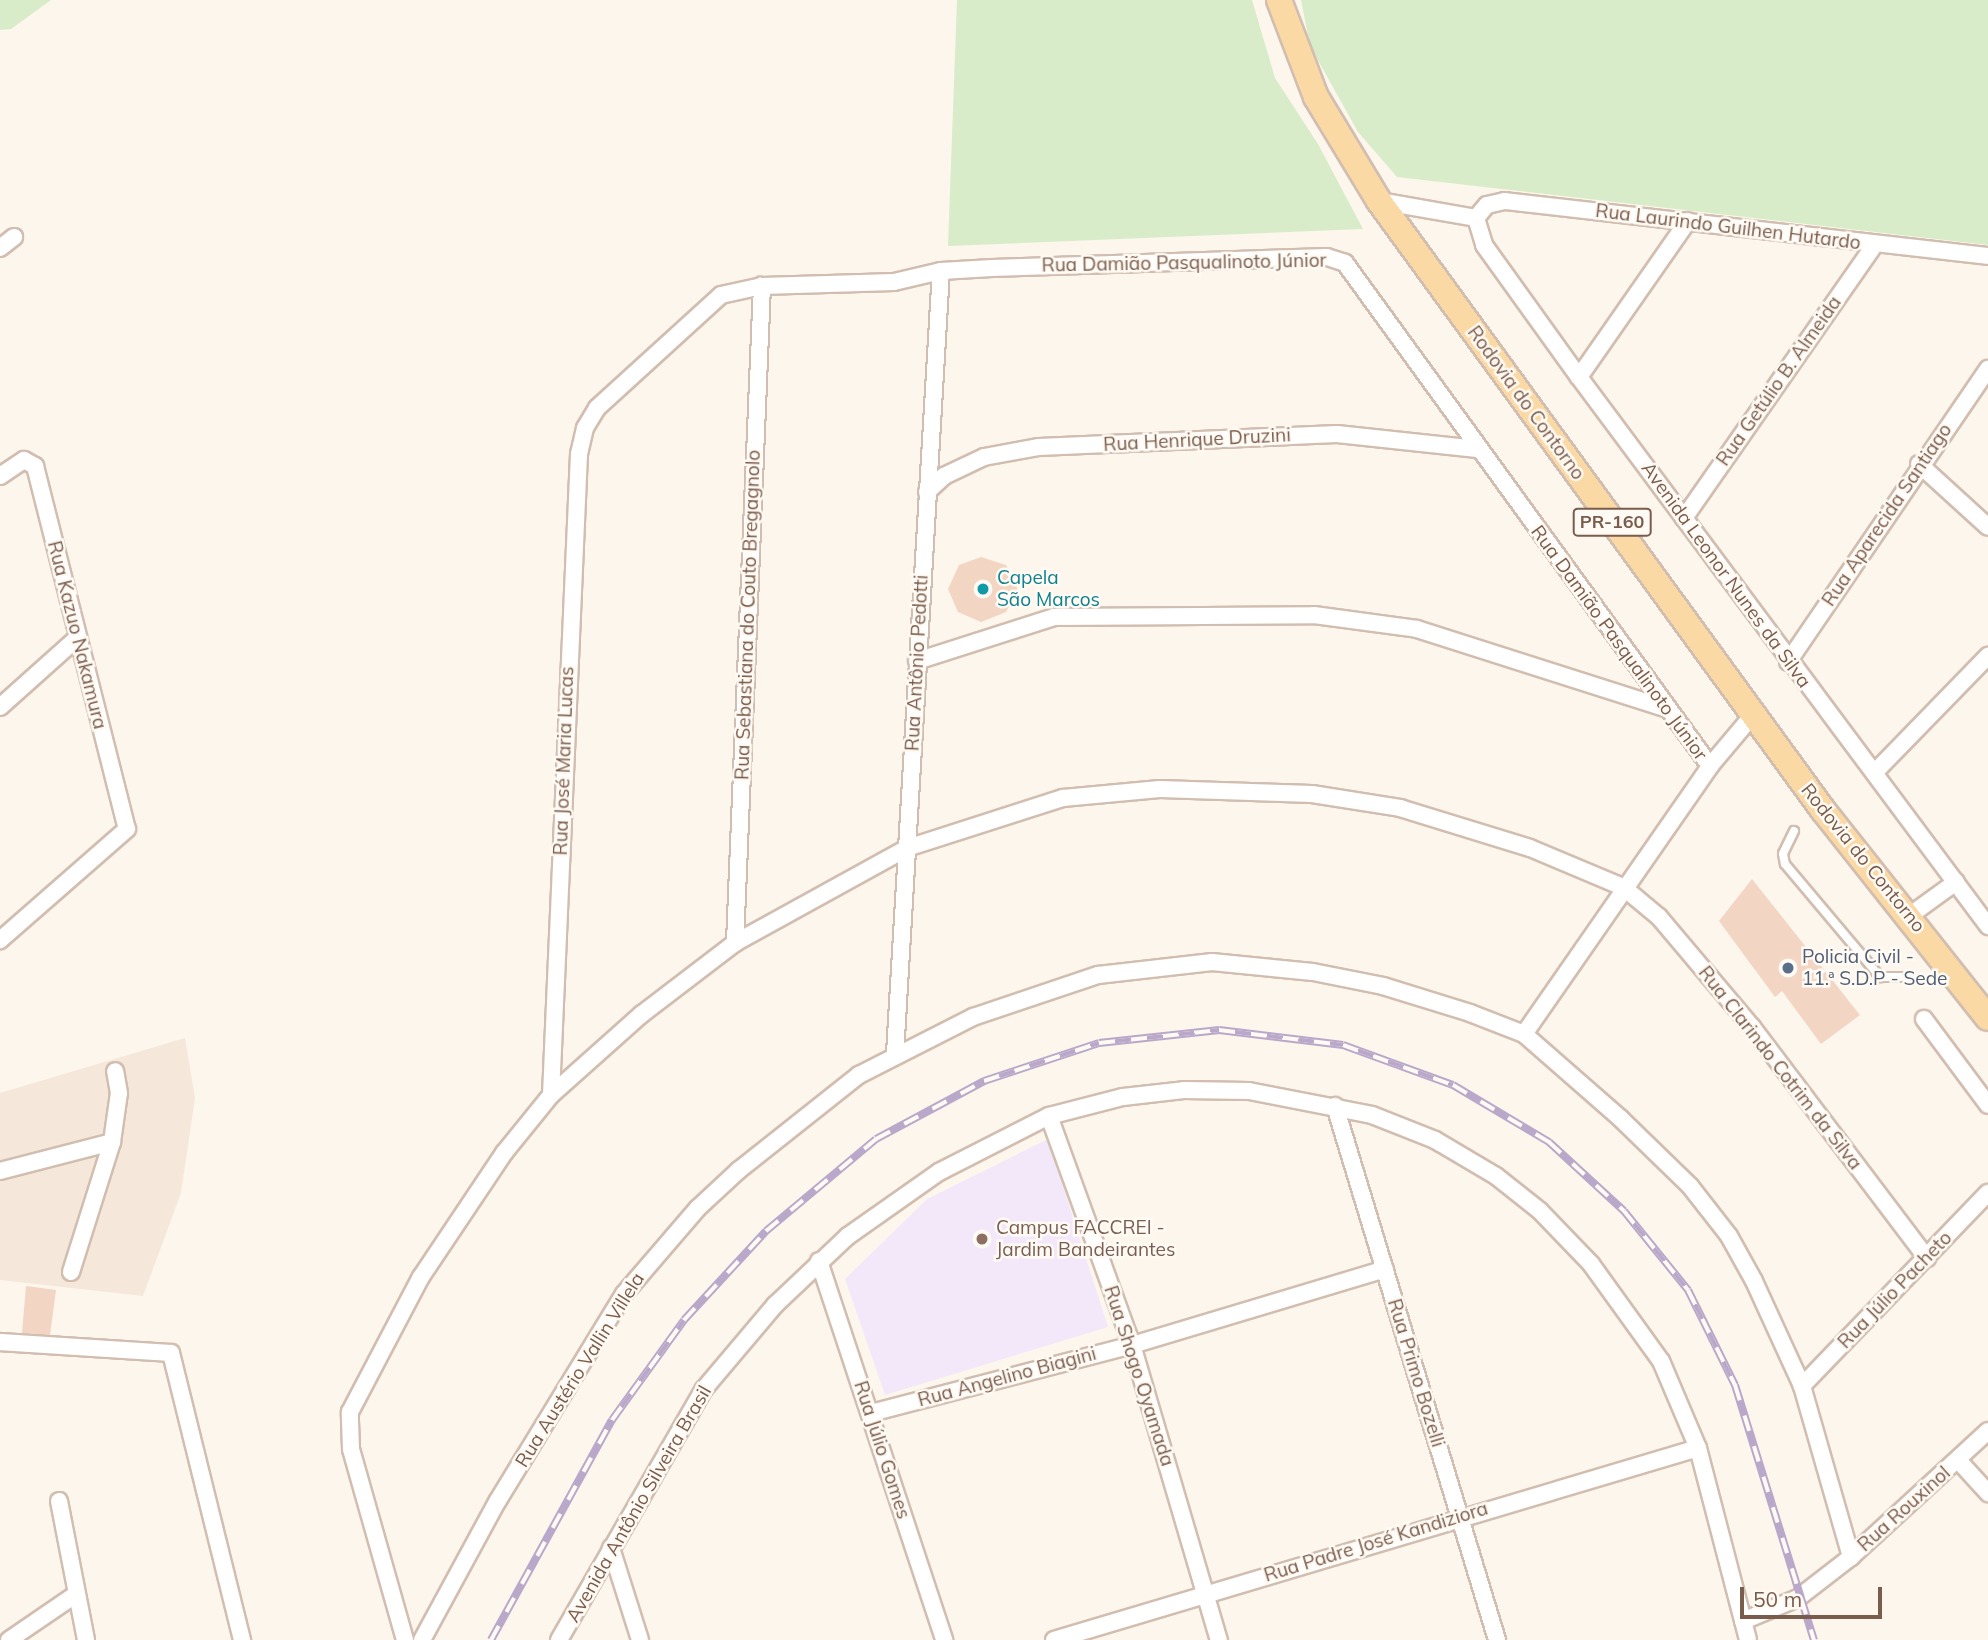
<!DOCTYPE html>
<html>
<head>
<meta charset="utf-8">
<style>
	body { margin:0 }
	#map { position:relative; width:1988px; height:1640px; overflow:hidden; background:#fdf6ec; font-family:Mulish,sans-serif }
	div>[style] { position:absolute }
	.residential>* { inset:0; background:#f5e8da }
	.education>* { inset:0; background:#f3e8fa }
	.green>* { inset:0; background:#d8ecc9 }
	.building>* { inset:0; background:#f3d5c3 }
	.roads { filter:drop-shadow(2px 0 #d1beb0) drop-shadow(-2px 0 #d1beb0) drop-shadow(0 2px #d1beb0) drop-shadow(0 -2px #d1beb0) }
	.service>* { height:8px; margin:-4px; padding:0 4px; transform-origin:4px; border-radius:4px; background:#fff }
	.minor>* { height:16px; margin:-8px; padding:0 8px; transform-origin:8px; border-radius:8px; background:#fff }
	.primary>* { height:24px; margin:-12px; padding:0 12px; transform-origin:12px; border-radius:12px; background:#fbd9a5 }
	.rail>* { height:8px; margin-top:-4px; transform-origin:0; background:repeating-linear-gradient(90deg,#fffaf3 0 16px,#b9a8c9 0 32px); box-sizing:border-box; border-block:2px solid #b9a8c9 }
	.dots>* { width:19px; height:19px; translate:-50% -50%; box-sizing:border-box; border:4px solid #fffaf3; border-radius:50% }
	span { translate:-50% -50%; white-space:nowrap; text-align:center; line-height:1.15; -webkit-text-stroke:5px #fffaf3; paint-order:stroke }
	.shield-label span { padding:2px 5px; background:#fffaf3; border:2px solid; border-radius:5px; -webkit-text-stroke-width:0 }
	.shield-label { font-size:18px; color:#7a5c4d; font-weight:700 }
	.street-label { font-size:19px; color:#7a5c4d }
	.culture-label { font-size:19px; color:#0d838f }
	.left { translate:0 -50%; text-align:left }
	.service-label { font-size:19px; color:#4e5e75 }
	.education-label { font-size:19px; color:#785e54 }
	.scale { position:absolute; left:1740px; top:1587px; width:142px; height:32px; box-sizing:border-box; border:4px solid #7a5c4d; border-top:0; padding-left:9px; font-size:21px; line-height:24px; white-space:nowrap; color:#7a5c4d; -webkit-text-stroke:5px #fffaf3; paint-order:stroke }
</style>
</head>
<body>
<div id="map">
	<div class="residential">
		<div style="clip-path:polygon(185px 1038px,195px 1098px,181px 1193px,143px 1296px,0 1280px,0 1093px)"></div>
	</div>
	<div class="education">
		<div style="clip-path:polygon(1048px 1139px,1108px 1327px,885px 1395px,845px 1279px,927px 1199px)"></div>
	</div>
	<div class="green">
		<div style="clip-path:polygon(0 0,51px 0,11px 29px,0 30px)"></div>
		<div style="clip-path:polygon(957px 0,1252px 0,1275px 78px,1318px 144px,1363px 229px,948px 246px)"></div>
		<div style="clip-path:polygon(1301px 0,1988px 0,1988px 245px,1397px 177px,1358px 132px,1310px 46px)"></div>
	</div>
	<div class="building">
		<div style="clip-path:polygon(981px 557px,1006px 565px,1018px 590px,1006px 612px,981px 622px,958px 612px,948px 589px,959px 565px)"></div>
		<div style="clip-path:polygon(1752px 879px,1860px 1015px,1821px 1044px,1782px 991px,1775px 997px,1719px 921px)"></div>
		<div style="clip-path:polygon(26px 1286px,56px 1290px,50px 1335px,22px 1333px)"></div>
	</div>
	<div class="roads">
		<div class="service">
			<div style="left:1794px;top:831px;width:25px;rotate:116deg"></div>
			<div style="left:1783px;top:854px;width:10px;rotate:79deg"></div>
			<div style="left:1785px;top:864px;width:148px;rotate:49.9deg"></div>
			<div style="left:1880px;top:977px;width:21px"></div>
		</div>
		<div class="minor">
			<div style="left:1379px;top:201px;width:98px;rotate:9.9deg"></div>
			<div style="left:1476px;top:218px;width:28px;rotate:73deg"></div>
			<div style="left:1484px;top:245px;width:163px;rotate:54.3deg"></div>
			<div style="left:1579px;top:377px;width:685px;rotate:53.31deg"></div>
			<div style="left:1476px;top:218px;width:17px;rotate:-50deg"></div>
			<div style="left:1487px;top:205px;width:18px;rotate:-13deg"></div>
			<div style="left:1505px;top:201px;width:486px;rotate:6.5deg"></div>
			<div style="left:0;top:248px;width:18px;rotate:-38deg"></div>
			<div style="left:1579px;top:377px;width:190px;rotate:-55.1deg"></div>
			<div style="left:1919px;top:464px;width:93px;rotate:42.4deg"></div>
			<div style="left:0;top:476px;width:29px;rotate:-34deg"></div>
			<div style="left:24px;top:460px;width:13px;rotate:29deg"></div>
			<div style="left:35px;top:466px;width:374px;rotate:75.8deg"></div>
			<div style="left:127px;top:829px;width:169px;rotate:138.8deg"></div>
			<div style="left:927px;top:492px;width:23px;rotate:-43deg"></div>
			<div style="left:944px;top:476px;width:44px;rotate:-25.4deg"></div>
			<div style="left:984px;top:457px;width:56px;rotate:-10.3deg"></div>
			<div style="left:1039px;top:447px;width:298px;rotate:-2.5deg"></div>
			<div style="left:1337px;top:434px;width:141px;rotate:6.1deg"></div>
			<div style="left:1684px;top:518px;width:334px;rotate:-55.1deg"></div>
			<div style="left:917px;top:661px;width:144px;rotate:-17.8deg"></div>
			<div style="left:1054px;top:617px;width:260px;rotate:-0.4deg"></div>
			<div style="left:1314px;top:615px;width:104px;rotate:7.7deg"></div>
			<div style="left:1417px;top:629px;width:259px;rotate:17.7deg"></div>
			<div style="left:1788px;top:662px;width:355px;rotate:-55.7deg"></div>
			<div style="left:0;top:707px;width:102px;rotate:-41.8deg"></div>
			<div style="left:1876px;top:771px;width:161px;rotate:-45.8deg"></div>
			<div style="left:1909px;top:916px;width:58px;rotate:-35.9deg"></div>
			<div style="left:735px;top:943px;width:658px;rotate:-87.65deg"></div>
			<div style="left:1924px;top:1019px;width:107px;rotate:53.3deg"></div>
			<div style="left:1524px;top:1034px;width:326px;rotate:-55.2deg"></div>
			<div style="left:1710px;top:766px;width:67px;rotate:-49.9deg"></div>
			<div style="left:895px;top:1054px;width:784px;rotate:-86.64deg"></div>
			<div style="left:551px;top:1095px;width:642px;rotate:-87.5deg"></div>
			<div style="left:579px;top:454px;width:27px;rotate:-77deg"></div>
			<div style="left:585px;top:428px;width:23px;rotate:-59deg"></div>
			<div style="left:597px;top:408px;width:168px;rotate:-42.3deg"></div>
			<div style="left:721px;top:295px;width:42px;rotate:-12.4deg"></div>
			<div style="left:762px;top:286px;width:132px;rotate:-1.7deg"></div>
			<div style="left:894px;top:282px;width:48px;rotate:-13.2deg"></div>
			<div style="left:941px;top:271px;width:51px;rotate:-3.4deg"></div>
			<div style="left:992px;top:268px;width:335px;rotate:-1.9deg"></div>
			<div style="left:1327px;top:257px;width:19px;rotate:18deg"></div>
			<div style="left:1345px;top:263px;width:621px;rotate:54.03deg"></div>
			<div style="left:1335px;top:1106px;width:558px;rotate:73.12deg"></div>
			<div style="left:1049px;top:1116px;width:244px;rotate:70.1deg"></div>
			<div style="left:1132px;top:1345px;width:308px;rotate:73.6deg"></div>
			<div style="left:0;top:1171px;width:116px;rotate:-14.5deg"></div>
			<div style="left:819px;top:1261px;width:399px;rotate:71.7deg"></div>
			<div style="left:71px;top:1272px;width:136px;rotate:-72.5deg"></div>
			<div style="left:112px;top:1142px;width:49px;rotate:-81.9deg"></div>
			<div style="left:119px;top:1093px;width:22px;rotate:-100deg"></div>
			<div style="left:0;top:1342px;width:171px;rotate:3.7deg"></div>
			<div style="left:171px;top:1353px;width:296px;rotate:76.1deg"></div>
			<div style="left:1802px;top:1386px;width:268px;rotate:-46.1deg"></div>
			<div style="left:871px;top:1413px;width:270px;rotate:-14.6deg"></div>
			<div style="left:1132px;top:1345px;width:264px;rotate:-16.7deg"></div>
			<div style="left:1958px;top:1460px;width:45px;rotate:47.7deg"></div>
			<div style="left:59px;top:1501px;width:142px;rotate:79deg"></div>
			<div style="left:611px;top:1548px;width:96px;rotate:72.5deg"></div>
			<div style="left:1743px;top:1621px;width:60px;rotate:-22.7deg"></div>
			<div style="left:1798px;top:1598px;width:67px;rotate:-37.7deg"></div>
			<div style="left:1851px;top:1557px;width:186px;rotate:-42.6deg"></div>
			<div style="left:9px;top:1640px;width:80px;rotate:-34.3deg"></div>
			<div style="left:405px;top:1640px;width:198px;rotate:-105.8deg"></div>
			<div style="left:351px;top:1449px;width:37px;rotate:-92deg"></div>
			<div style="left:350px;top:1412px;width:153px;rotate:-62.3deg"></div>
			<div style="left:421px;top:1277px;width:149px;rotate:-56.2deg"></div>
			<div style="left:504px;top:1153px;width:75px;rotate:-51deg"></div>
			<div style="left:551px;top:1095px;width:122px;rotate:-41.7deg"></div>
			<div style="left:642px;top:1014px;width:117px;rotate:-37.4deg"></div>
			<div style="left:735px;top:943px;width:196px;rotate:-28.9deg"></div>
			<div style="left:907px;top:848px;width:164px;rotate:-17.8deg"></div>
			<div style="left:1063px;top:798px;width:97px;rotate:-5.3deg"></div>
			<div style="left:1160px;top:789px;width:152px;rotate:1.9deg"></div>
			<div style="left:1312px;top:794px;width:89px;rotate:9deg"></div>
			<div style="left:1400px;top:808px;width:136px;rotate:17.1deg"></div>
			<div style="left:1530px;top:848px;width:101px;rotate:22.8deg"></div>
			<div style="left:1623px;top:887px;width:47px;rotate:39.8deg"></div>
			<div style="left:1659px;top:917px;width:144px;rotate:49.8deg"></div>
			<div style="left:1752px;top:1027px;width:290px;rotate:52.9deg"></div>
			<div style="left:422px;top:1640px;width:157px;rotate:-61.5deg"></div>
			<div style="left:497px;top:1502px;width:244px;rotate:-58.6deg"></div>
			<div style="left:624px;top:1294px;width:113px;rotate:-49.3deg"></div>
			<div style="left:698px;top:1208px;width:56px;rotate:-42.8deg"></div>
			<div style="left:739px;top:1170px;width:153px;rotate:-38.4deg"></div>
			<div style="left:859px;top:1075px;width:128px;rotate:-27deg"></div>
			<div style="left:973px;top:1017px;width:132px;rotate:-18.6deg"></div>
			<div style="left:1098px;top:975px;width:115px;rotate:-6.5deg"></div>
			<div style="left:1212px;top:962px;width:101px;rotate:5.7deg"></div>
			<div style="left:1313px;top:972px;width:71px;rotate:11.3deg"></div>
			<div style="left:1383px;top:986px;width:91px;rotate:17.2deg"></div>
			<div style="left:1470px;top:1013px;width:58px;rotate:21.3deg"></div>
			<div style="left:1524px;top:1034px;width:128px;rotate:41.2deg"></div>
			<div style="left:1620px;top:1118px;width:98px;rotate:44.2deg"></div>
			<div style="left:1690px;top:1186px;width:63px;rotate:52deg"></div>
			<div style="left:1729px;top:1236px;width:51px;rotate:60.9deg"></div>
			<div style="left:1754px;top:1281px;width:115px;rotate:65.4deg"></div>
			<div style="left:1802px;top:1386px;width:178px;rotate:74deg"></div>
			<div style="left:559px;top:1640px;width:290px;rotate:-60deg"></div>
			<div style="left:704px;top:1389px;width:110px;rotate:-49.8deg"></div>
			<div style="left:775px;top:1305px;width:100px;rotate:-43.4deg"></div>
			<div style="left:848px;top:1236px;width:111px;rotate:-35.1deg"></div>
			<div style="left:939px;top:1172px;width:123px;rotate:-27deg"></div>
			<div style="left:1049px;top:1116px;width:76px;rotate:-14.4deg"></div>
			<div style="left:1123px;top:1097px;width:61px;rotate:-6.5deg"></div>
			<div style="left:1184px;top:1090px;width:65px;rotate:0.9deg"></div>
			<div style="left:1249px;top:1091px;width:125px;rotate:11deg"></div>
			<div style="left:1372px;top:1115px;width:68px;rotate:21.6deg"></div>
			<div style="left:1435px;top:1140px;width:71px;rotate:30.5deg"></div>
			<div style="left:1496px;top:1176px;width:56px;rotate:38.5deg"></div>
			<div style="left:1540px;top:1211px;width:74px;rotate:46.1deg"></div>
			<div style="left:1591px;top:1264px;width:120px;rotate:54.2deg"></div>
			<div style="left:1661px;top:1361px;width:95px;rotate:67deg"></div>
			<div style="left:1698px;top:1448px;width:198px;rotate:75.4deg"></div>
			<div style="left:1054px;top:1640px;width:672px;rotate:-16.6deg"></div>
		</div>
		<div class="primary">
			<div style="left:1279px;top:0;width:104px;rotate:69.1deg"></div>
			<div style="left:1316px;top:97px;width:122px;rotate:58.8deg"></div>
			<div style="left:1379px;top:201px;width:754px;rotate:53.91deg"></div>
			<div style="left:1823px;top:810px;width:265px;rotate:51.6deg"></div>
		</div>
	</div>
	<div class="rail">
		<div style="left:491px;top:1640px;width:251px;rotate:-61.2deg"></div>
		<div style="left:612px;top:1420px;width:123px;rotate:-54.2deg"></div>
		<div style="left:684px;top:1320px;width:121px;rotate:-47.3deg"></div>
		<div style="left:766px;top:1231px;width:143px;rotate:-39.9deg"></div>
		<div style="left:876px;top:1139px;width:123px;rotate:-28.2deg"></div>
		<div style="left:984px;top:1081px;width:121px;rotate:-18.3deg"></div>
		<div style="left:1099px;top:1043px;width:121px;rotate:-6.2deg"></div>
		<div style="left:1219px;top:1030px;width:125px;rotate:6.9deg"></div>
		<div style="left:1343px;top:1045px;width:117px;rotate:20deg"></div>
		<div style="left:1453px;top:1085px;width:112px;rotate:30.7deg"></div>
		<div style="left:1549px;top:1142px;width:102px;rotate:42.6deg"></div>
		<div style="left:1624px;top:1211px;width:102px;rotate:51deg"></div>
		<div style="left:1688px;top:1290px;width:106px;rotate:63.7deg"></div>
		<div style="left:1735px;top:1385px;width:267px;rotate:72.8deg"></div>
	</div>
	<div class="dots">
		<div style="left:983px;top:589px;background:#0f9aa8"></div>
		<div style="left:1788px;top:968px;background:#5c6f8a"></div>
		<div style="left:982px;top:1239px;background:#8d6e63"></div>
	</div>
	<div class="shield-label">
		<span style="left:1612px;top:522px">PR-160</span>
	</div>
	<div class="street-label">
		<span style="left:1728px;top:227px;rotate:7deg">Rua Laurindo Guilhen Hutardo</span>
		<span style="left:1184px;top:263px;rotate:-1deg">Rua Damião Pasqualinoto Júnior</span>
		<span style="left:1779px;top:381px;rotate:-55deg">Rua Getúlio B. Almeida</span>
		<span style="left:1526px;top:403px;rotate:54deg">Rodovia do Contorno</span>
		<span style="left:1197px;top:440px;rotate:-3deg">Rua Henrique Druzini</span>
		<span style="left:1887px;top:515px;rotate:-56deg">Rua Aparecida Santiago</span>
		<span style="left:1726px;top:575px;rotate:54deg">Avenida Leonor Nunes da Silva</span>
		<span style="left:748px;top:615px;rotate:-88deg">Rua Sebastiana do Couto Bregagnolo</span>
		<span style="left:77px;top:635px;rotate:76deg">Rua Kazuo Nakamura</span>
		<span style="left:1619px;top:643px;rotate:54deg">Rua Damião Pasqualinoto Júnior</span>
		<span style="left:917px;top:663px;rotate:-87deg">Rua Antônio Pedotti</span>
		<span style="left:564px;top:761px;rotate:-88deg">Rua José Maria Lucas</span>
		<span style="left:1863px;top:858px;rotate:51deg">Rodovia do Contorno</span>
		<span style="left:1780px;top:1068px;rotate:52deg">Rua Clarindo Cotrim da Silva</span>
		<span style="left:1895px;top:1290px;rotate:-46deg">Rua Júlio Pacheto</span>
		<span style="left:580px;top:1370px;rotate:-58deg">Rua Austério Vallin Villela</span>
		<span style="left:1416px;top:1373px;rotate:73deg">Rua Primo Bozelli</span>
		<span style="left:1139px;top:1376px;rotate:72deg">Rua Shogo Oyamada</span>
		<span style="left:1007px;top:1377px;rotate:-15deg">Rua Angelino Biagini</span>
		<span style="left:882px;top:1450px;rotate:72deg">Rua Júlio Gomes</span>
		<span style="left:639px;top:1504px;rotate:-60deg">Avenida Antônio Silveira Brasil</span>
		<span style="left:1904px;top:1509px;rotate:-42deg">Rua Rouxinol</span>
		<span style="left:1376px;top:1542px;rotate:-17deg">Rua Padre José Kandiziora</span>
	</div>
	<div class="culture-label">
		<span class="left" style="left:997px;top:589px">Capela<br>São Marcos</span>
	</div>
	<div class="service-label">
		<span class="left" style="left:1802px;top:968px">Policia Civil -<br>11.ª S.D.P - Sede</span>
	</div>
	<div class="education-label">
		<span class="left" style="left:996px;top:1239px">Campus FACCREI -<br>Jardim Bandeirantes</span>
	</div>
	<div class="scale">50 m</div>
</div>
</body>
</html>
